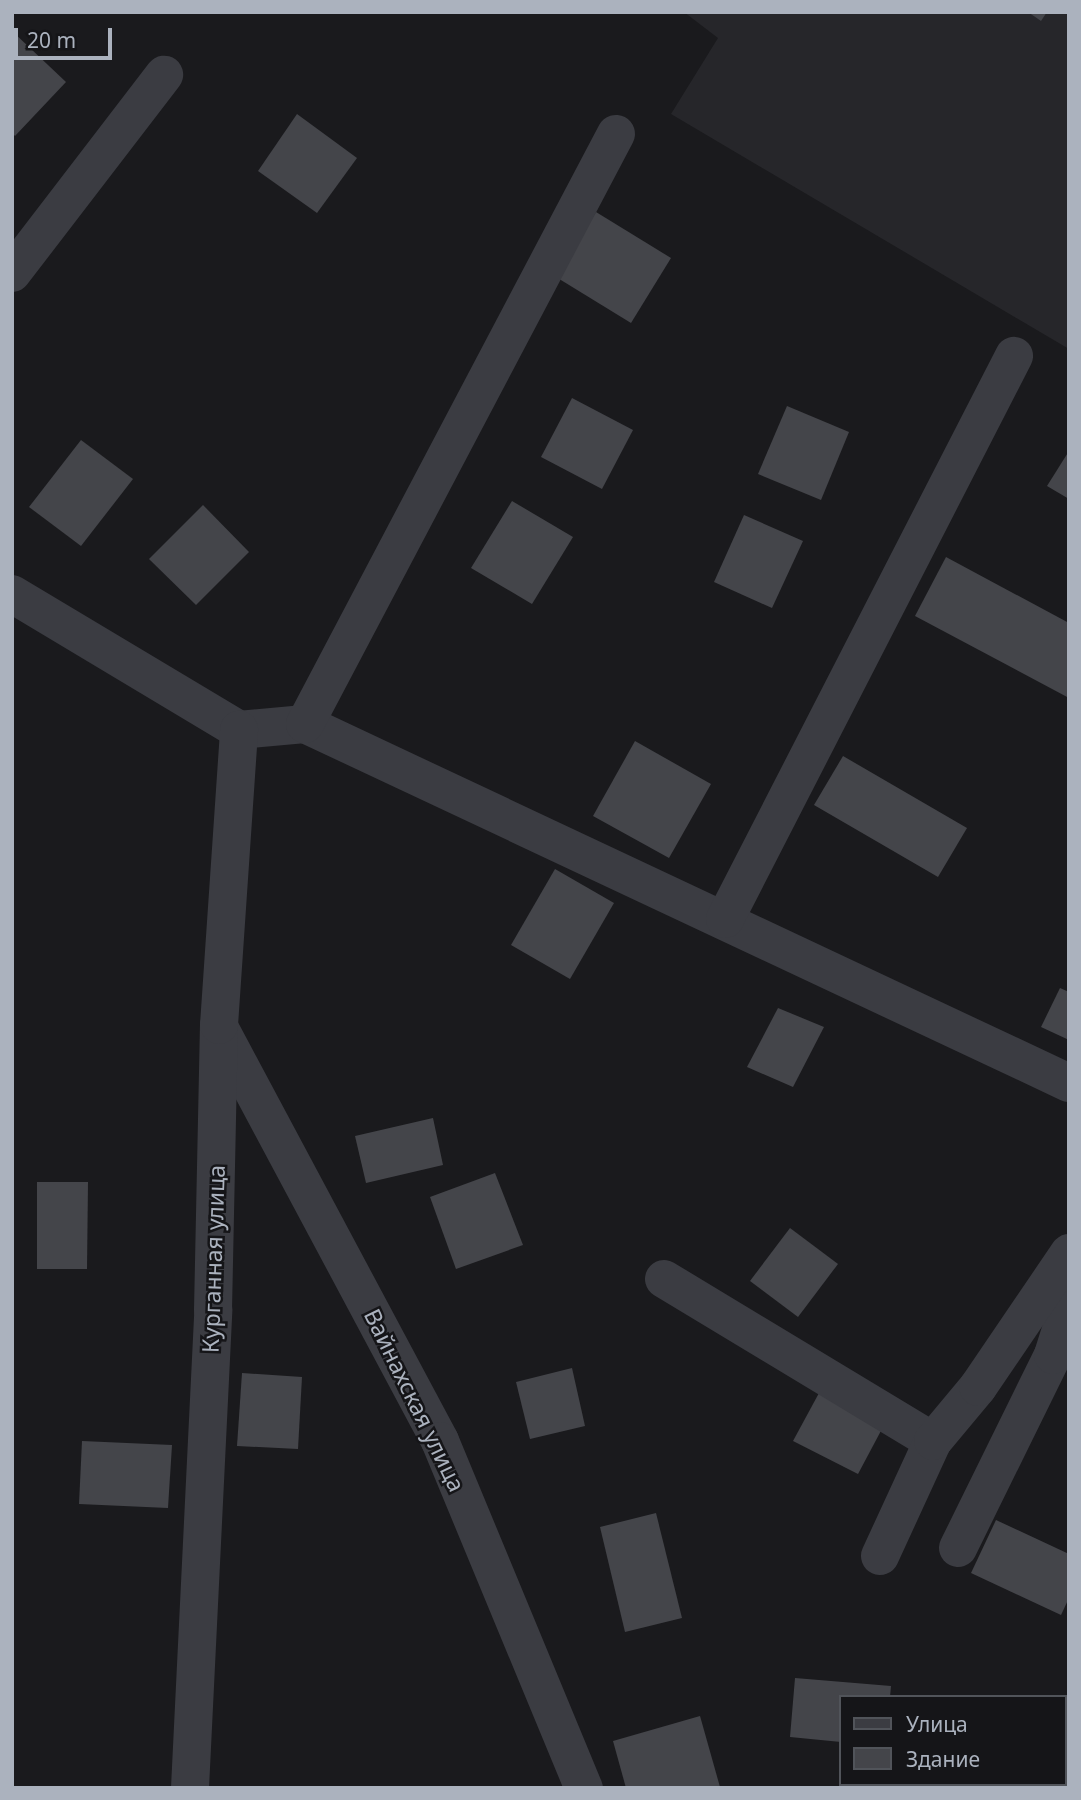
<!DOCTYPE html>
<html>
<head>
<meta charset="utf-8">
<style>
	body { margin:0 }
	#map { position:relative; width:1081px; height:1800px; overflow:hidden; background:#1a1a1d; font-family:"Noto Sans",sans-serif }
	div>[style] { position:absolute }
	.built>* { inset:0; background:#26262a }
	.building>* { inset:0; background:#44454a }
	.minor>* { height:38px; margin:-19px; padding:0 19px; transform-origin:19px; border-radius:19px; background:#3b3c42 }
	span { translate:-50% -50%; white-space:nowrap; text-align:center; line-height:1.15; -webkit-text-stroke:5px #151518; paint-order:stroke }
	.street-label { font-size:23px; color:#abb2be }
	.frame { position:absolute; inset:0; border:14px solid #abb2be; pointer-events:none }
	.legend { position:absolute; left:839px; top:1695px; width:228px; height:91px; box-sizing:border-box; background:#151518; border:2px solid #51545a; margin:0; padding:9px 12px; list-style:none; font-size:21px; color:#abb2be }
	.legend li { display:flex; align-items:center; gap:14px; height:35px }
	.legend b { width:35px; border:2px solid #51545a }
	.scale { position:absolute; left:14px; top:28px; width:98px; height:32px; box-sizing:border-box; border:4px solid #abb2be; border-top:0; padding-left:9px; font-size:21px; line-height:24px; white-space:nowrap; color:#abb2be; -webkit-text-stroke:5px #151518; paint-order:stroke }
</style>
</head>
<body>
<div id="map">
	<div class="built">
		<div style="clip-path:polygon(684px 12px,1069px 12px,1069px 349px,671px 114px,718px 38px)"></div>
	</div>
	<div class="building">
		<div style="clip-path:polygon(1028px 12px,1047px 12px,1041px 21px)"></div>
		<div style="clip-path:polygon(12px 31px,66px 82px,15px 136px,12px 133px)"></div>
		<div style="clip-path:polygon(297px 114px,357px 158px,317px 213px,258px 171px)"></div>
		<div style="clip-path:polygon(596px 212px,671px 258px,631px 323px,556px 277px)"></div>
		<div style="clip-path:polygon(572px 398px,633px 430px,602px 489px,541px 457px)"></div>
		<div style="clip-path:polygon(787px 406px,849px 432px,821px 500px,758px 474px)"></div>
		<div style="clip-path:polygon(81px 440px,133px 479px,81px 546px,29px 507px)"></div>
		<div style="clip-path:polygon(1069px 451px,1069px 499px,1047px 486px)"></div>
		<div style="clip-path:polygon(512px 501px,573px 537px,532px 604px,471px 568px)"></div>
		<div style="clip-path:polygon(203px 505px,249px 552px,196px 605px,149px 559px)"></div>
		<div style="clip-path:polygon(744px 515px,803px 541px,772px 608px,714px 582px)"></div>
		<div style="clip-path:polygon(946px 557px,1069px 623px,1069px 698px,915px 616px)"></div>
		<div style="clip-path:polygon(635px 741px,711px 784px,669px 858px,593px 816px)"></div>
		<div style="clip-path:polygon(843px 756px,967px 828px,938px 877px,814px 805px)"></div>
		<div style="clip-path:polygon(555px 869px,614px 903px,570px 979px,511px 945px)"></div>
		<div style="clip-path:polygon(1060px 988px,1069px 992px,1069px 1040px,1041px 1027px)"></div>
		<div style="clip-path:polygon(778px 1008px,824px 1027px,793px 1087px,747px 1067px)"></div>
		<div style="clip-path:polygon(433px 1118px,443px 1165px,366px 1183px,355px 1136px)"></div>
		<div style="clip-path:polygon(495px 1173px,523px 1245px,456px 1269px,430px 1197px)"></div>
		<div style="clip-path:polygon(37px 1182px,88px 1182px,87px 1269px,37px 1269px)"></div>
		<div style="clip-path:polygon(790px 1228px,838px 1264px,798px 1317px,750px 1281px)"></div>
		<div style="clip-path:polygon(572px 1368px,585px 1426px,530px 1439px,516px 1382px)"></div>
		<div style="clip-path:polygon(242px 1373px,302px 1377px,298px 1449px,237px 1446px)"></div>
		<div style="clip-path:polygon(819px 1393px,883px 1427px,858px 1474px,793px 1441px)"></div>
		<div style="clip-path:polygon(82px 1441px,172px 1445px,168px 1508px,79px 1504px)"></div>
		<div style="clip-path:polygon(656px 1513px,682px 1618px,625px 1632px,600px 1527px)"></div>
		<div style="clip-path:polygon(996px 1520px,1069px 1554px,1069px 1598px,1061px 1615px,971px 1573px)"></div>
		<div style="clip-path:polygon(795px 1678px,891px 1686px,890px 1697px,841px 1697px,841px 1742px,790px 1737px)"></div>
		<div style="clip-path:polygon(700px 1716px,720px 1787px,626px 1788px,613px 1741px)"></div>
	</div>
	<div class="minor">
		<div style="left:12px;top:273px;width:250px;rotate:-52.5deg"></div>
		<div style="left:12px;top:594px;width:265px;rotate:30.9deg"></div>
		<div style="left:239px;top:730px;width:66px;rotate:-5.2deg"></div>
		<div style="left:305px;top:724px;width:844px;rotate:25.17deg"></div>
		<div style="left:305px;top:724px;width:667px;rotate:-62.21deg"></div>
		<div style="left:725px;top:919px;width:633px;rotate:-62.83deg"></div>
		<div style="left:219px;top:1027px;width:469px;rotate:61.9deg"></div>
		<div style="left:440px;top:1441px;width:376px;rotate:67.5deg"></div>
		<div style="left:664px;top:1279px;width:314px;rotate:31.1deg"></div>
		<div style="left:958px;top:1548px;width:215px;rotate:-63.8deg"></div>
		<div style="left:1053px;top:1355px;width:53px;rotate:-72.6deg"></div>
		<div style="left:880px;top:1556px;width:127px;rotate:-65.3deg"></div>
		<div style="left:933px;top:1441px;width:70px;rotate:-50.2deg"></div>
		<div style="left:978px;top:1387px;width:162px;rotate:-55.8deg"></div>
		<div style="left:190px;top:1788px;width:479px;rotate:-87.2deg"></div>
		<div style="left:213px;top:1310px;width:285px;rotate:-88.8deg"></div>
		<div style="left:219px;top:1025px;width:296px;rotate:-86.1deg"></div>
	</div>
	<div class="street-label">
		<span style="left:213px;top:1259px;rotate:-88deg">Курганная улица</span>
		<span style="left:415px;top:1400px;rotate:64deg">Вайнахская улица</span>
	</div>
	<div class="frame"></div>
	<ul class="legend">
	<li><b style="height:9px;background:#3b3c42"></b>Улица</li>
	<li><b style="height:19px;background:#44454a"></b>Здание</li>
	</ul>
	<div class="scale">20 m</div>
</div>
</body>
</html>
